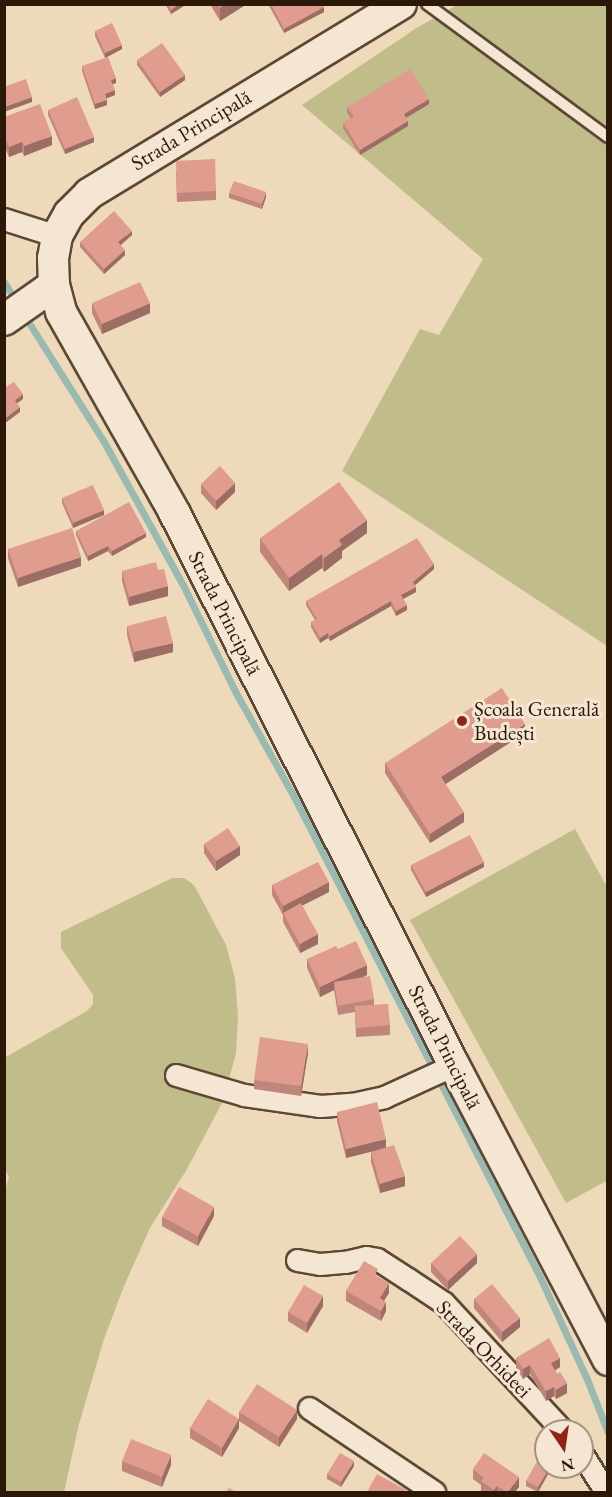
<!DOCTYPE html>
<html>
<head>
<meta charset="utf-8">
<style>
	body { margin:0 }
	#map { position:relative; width:612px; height:1497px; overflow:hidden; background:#eed9ba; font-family:"EB Garamond",serif }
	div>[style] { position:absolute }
	.green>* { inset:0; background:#c1bd8a }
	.stream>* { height:7px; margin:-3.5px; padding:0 3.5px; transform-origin:3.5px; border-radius:3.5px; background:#99bab0 }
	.roads { filter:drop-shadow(2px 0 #5c4835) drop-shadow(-2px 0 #5c4835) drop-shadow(0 2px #5c4835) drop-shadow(0 -2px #5c4835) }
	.lane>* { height:10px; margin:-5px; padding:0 5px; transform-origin:5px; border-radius:5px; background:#f4e6d2 }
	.street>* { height:21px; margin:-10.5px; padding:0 10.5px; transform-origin:10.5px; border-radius:10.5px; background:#f4e6d2 }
	.secondary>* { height:30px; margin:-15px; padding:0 15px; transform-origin:15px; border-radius:15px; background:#f4e6d2 }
	.wall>* { inset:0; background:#c0867b }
	.shaded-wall>* { inset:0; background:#9c6d64 }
	.building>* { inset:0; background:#df9c8f }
	.dots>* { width:16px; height:16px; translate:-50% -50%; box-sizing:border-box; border:3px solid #f4e6d2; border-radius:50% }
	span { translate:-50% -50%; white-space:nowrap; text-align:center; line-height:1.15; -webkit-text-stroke:6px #f4e6d2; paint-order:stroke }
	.street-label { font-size:21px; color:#2b1809 }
	.poi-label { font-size:21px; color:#2b1809 }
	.left { translate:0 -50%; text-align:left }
	.frame { position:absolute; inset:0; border:6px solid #2b1809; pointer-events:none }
	.north { position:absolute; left:534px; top:1419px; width:60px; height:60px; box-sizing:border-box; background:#f4e6d2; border:2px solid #a49482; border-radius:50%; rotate:167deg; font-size:16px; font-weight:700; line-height:24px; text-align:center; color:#2b1809 }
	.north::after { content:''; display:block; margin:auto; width:21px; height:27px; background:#8f2418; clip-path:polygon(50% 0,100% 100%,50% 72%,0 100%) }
</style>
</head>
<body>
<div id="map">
	<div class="green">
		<div style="clip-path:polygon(457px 5px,607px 5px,607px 646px,342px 471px,420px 329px,439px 335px,483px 259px,302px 105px,415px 29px)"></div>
		<div style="clip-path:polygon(575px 829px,607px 887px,608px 1180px,566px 1203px,410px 920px)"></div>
		<div style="clip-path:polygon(172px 878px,184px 878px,194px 885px,226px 945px,235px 978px,238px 1016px,236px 1054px,222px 1103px,187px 1169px,150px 1228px,124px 1286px,104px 1339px,79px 1424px,64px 1492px,5px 1492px,4px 1194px,9px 1177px,4px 1167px,4px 1058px,87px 1011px,93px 1004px,93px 995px,61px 948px,61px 932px)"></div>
	</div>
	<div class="stream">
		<div style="left:4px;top:282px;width:25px;rotate:58deg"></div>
		<div style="left:24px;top:315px;width:150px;rotate:57.8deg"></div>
		<div style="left:104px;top:442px;width:163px;rotate:61.1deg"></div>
		<div style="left:183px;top:585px;width:120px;rotate:63.9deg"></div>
		<div style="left:236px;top:693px;width:115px;rotate:60.8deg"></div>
		<div style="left:292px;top:793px;width:544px;rotate:62.87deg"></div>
		<div style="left:540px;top:1277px;width:112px;rotate:65.3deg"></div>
		<div style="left:587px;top:1379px;width:58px;rotate:68.7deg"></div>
	</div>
	<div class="roads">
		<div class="lane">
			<div style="left:427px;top:4px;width:225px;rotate:36.3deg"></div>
		</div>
		<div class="street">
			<div style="left:4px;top:219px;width:56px;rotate:17.8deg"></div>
			<div style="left:176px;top:1075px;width:71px;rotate:16.4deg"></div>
			<div style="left:244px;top:1095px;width:77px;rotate:8.2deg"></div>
			<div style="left:320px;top:1106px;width:32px;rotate:-4deg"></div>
			<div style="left:352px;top:1104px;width:33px;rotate:-12deg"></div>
			<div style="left:384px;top:1097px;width:77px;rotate:-24.6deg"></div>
			<div style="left:297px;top:1260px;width:23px;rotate:10deg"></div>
			<div style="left:320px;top:1264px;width:25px;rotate:-5deg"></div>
			<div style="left:345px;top:1262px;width:22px;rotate:-13deg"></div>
			<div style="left:366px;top:1257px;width:11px;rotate:10deg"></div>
			<div style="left:377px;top:1259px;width:37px;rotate:33deg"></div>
			<div style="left:408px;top:1279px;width:43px;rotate:33.7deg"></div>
			<div style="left:444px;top:1303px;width:175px;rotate:47.1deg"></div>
			<div style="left:309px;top:1408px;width:151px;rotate:33.9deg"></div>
			<div style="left:582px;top:1454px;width:45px;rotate:57.7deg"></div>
		</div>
		<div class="secondary">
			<div style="left:401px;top:4px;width:365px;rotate:148.7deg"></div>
			<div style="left:89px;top:194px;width:28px;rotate:135deg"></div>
			<div style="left:69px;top:214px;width:25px;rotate:119deg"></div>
			<div style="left:57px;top:236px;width:22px;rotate:100deg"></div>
			<div style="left:53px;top:258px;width:27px;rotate:88deg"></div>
			<div style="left:54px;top:285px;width:28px;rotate:75deg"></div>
			<div style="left:61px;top:312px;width:230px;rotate:60.5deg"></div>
			<div style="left:174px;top:512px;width:620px;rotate:63.15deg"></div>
			<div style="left:454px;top:1065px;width:333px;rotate:62.4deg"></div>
			<div style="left:4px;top:320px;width:61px;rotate:-35deg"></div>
		</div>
	</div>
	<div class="wall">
		<div style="clip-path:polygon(165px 4px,187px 4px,171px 14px)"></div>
		<div style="clip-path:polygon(210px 4px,247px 4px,220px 21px)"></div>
		<div style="clip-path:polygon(268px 4px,321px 4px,324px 12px,284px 33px)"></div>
		<div style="clip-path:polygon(95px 31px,122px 49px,105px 58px,95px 36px)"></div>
		<div style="clip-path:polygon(137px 60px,185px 80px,160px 97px,137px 65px)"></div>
		<div style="clip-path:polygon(82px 66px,116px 83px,112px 84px,115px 95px,106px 98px,107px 105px,95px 109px,82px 71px)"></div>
		<div style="clip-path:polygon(429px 104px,406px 118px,408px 126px,360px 155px,343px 128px,343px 123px,351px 119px,347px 112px,347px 107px)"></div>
		<div style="clip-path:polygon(48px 110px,94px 142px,65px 154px,48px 115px)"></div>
		<div style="clip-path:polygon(4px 117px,52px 145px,24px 156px,22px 152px,9px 157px,6px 150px,4px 151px)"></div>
		<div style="clip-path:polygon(176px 171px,216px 191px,216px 200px,177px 202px)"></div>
		<div style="clip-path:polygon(229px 193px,266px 197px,262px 209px,229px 198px)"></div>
		<div style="clip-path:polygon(132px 235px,121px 245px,125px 255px,104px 274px,80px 247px,80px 242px)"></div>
		<div style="clip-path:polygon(92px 303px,150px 313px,102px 334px,92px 313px)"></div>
		<div style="clip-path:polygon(201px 484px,235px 492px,216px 510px,201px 493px)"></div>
		<div style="clip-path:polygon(62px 498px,104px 515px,73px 528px,62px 503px)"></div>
		<div style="clip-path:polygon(76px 531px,146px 537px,112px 556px,108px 551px,88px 561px,76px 535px)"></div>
		<div style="clip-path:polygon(367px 533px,342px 551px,342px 558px,324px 572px,322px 568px,289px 591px,260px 552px,260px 538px)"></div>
		<div style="clip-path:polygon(8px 549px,81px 566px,18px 587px,8px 558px)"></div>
		<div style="clip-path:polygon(434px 569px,415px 585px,416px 592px,403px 599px,407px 610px,396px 616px,391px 606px,330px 641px,328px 638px,320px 643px,311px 627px,311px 622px,315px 620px,306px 605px,306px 601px)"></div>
		<div style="clip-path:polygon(158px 570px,168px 596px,129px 606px,122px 581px,122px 571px)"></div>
		<div style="clip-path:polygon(127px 626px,173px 652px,134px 662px,127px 635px)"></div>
		<div style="clip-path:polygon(525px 733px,445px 784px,464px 822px,430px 843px,385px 773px,385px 763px)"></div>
		<div style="clip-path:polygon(204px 844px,240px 855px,216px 871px,204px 853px)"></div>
		<div style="clip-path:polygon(411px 865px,484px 867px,426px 897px,411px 870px)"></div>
		<div style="clip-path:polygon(272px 885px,329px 892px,302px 905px,318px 944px,300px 953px,283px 922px,283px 915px,272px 895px)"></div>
		<div style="clip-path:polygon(338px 949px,367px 975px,362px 978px,374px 999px,374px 1005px,390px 1025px,390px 1035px,356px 1037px,355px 1012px,338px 1015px,334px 990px,320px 997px,307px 968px,307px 959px)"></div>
		<div style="clip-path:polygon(308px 1053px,301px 1096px,254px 1089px,254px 1080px)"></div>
		<div style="clip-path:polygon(337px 1112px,386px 1147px,405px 1186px,380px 1193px,371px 1162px,371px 1152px,373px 1151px,346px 1158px,337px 1121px)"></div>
		<div style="clip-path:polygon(214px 1216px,198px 1246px,162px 1226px,162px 1217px)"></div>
		<div style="clip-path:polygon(431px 1263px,477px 1263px,448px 1290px,431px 1272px)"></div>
		<div style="clip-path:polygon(378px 1277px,389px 1293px,384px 1300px,386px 1311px,381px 1321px,346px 1301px,346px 1291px)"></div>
		<div style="clip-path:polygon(474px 1299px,520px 1327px,502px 1342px,474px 1308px)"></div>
		<div style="clip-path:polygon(323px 1306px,307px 1333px,288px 1321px,288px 1312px)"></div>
		<div style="clip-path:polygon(516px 1358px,560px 1367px,555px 1370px,567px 1393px,556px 1399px,554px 1396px,546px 1401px,530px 1374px,523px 1379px,516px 1368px)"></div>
		<div style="clip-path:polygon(239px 1412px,297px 1419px,279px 1447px,239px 1421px,239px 1428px,222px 1457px,190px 1438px,190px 1428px,239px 1419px)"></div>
		<div style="clip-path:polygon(122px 1461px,171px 1465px,162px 1487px,122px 1471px)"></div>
		<div style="clip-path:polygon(354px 1466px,341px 1487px,327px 1479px,327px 1474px)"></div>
		<div style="clip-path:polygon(546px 1467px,552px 1467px,538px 1492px,526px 1486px,526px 1481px)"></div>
		<div style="clip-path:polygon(473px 1469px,519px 1487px,515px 1492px,484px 1492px,481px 1491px,481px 1485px,473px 1479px)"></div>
	</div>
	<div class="shaded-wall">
		<div style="clip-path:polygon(179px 4px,187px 4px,171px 14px,171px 10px)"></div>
		<div style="clip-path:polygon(225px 4px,247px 4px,220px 21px,220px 8px)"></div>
		<div style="clip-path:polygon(324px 7px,324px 12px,284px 33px,284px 29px)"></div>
		<div style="clip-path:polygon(122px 45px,122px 49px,105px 58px,105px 53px)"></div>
		<div style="clip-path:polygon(185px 75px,185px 80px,160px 97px,160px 92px)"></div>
		<div style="clip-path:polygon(116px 78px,116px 83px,111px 85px,111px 80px)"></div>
		<div style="clip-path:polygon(115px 90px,115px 95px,105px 99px,105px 94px)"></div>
		<div style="clip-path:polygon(32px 97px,32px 102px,4px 112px,4px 107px)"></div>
		<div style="clip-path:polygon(429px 99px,429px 104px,404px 119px,404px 114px)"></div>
		<div style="clip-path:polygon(107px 100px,107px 105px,95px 109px,95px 104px)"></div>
		<div style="clip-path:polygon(408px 121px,408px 126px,360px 155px,360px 150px)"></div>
		<div style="clip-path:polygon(52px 136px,52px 145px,24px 156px,24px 146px)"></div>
		<div style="clip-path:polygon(94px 137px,94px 142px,65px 154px,65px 149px)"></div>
		<div style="clip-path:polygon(6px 140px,6px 150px,4px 151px,4px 141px)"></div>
		<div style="clip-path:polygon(22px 142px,22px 152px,9px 157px,9px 147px)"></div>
		<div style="clip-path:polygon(266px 192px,266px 197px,262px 209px,262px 204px)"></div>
		<div style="clip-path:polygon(132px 231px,132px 235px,118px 247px,118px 242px)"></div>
		<div style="clip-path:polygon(125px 250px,125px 255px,104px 274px,104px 269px)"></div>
		<div style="clip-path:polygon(150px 303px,150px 313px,102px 334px,102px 324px)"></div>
		<div style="clip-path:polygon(23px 394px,23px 399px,15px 405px,15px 400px)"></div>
		<div style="clip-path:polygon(20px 407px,20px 412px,4px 424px,4px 419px)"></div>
		<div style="clip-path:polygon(235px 483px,235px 492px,216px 510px,216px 501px)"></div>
		<div style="clip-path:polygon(104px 510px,104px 515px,73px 528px,73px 523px)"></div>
		<div style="clip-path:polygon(367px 520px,367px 533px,342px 551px,342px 558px,324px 572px,324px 558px,339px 540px)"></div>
		<div style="clip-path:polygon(146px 533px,146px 537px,112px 556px,112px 551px)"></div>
		<div style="clip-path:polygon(108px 546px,108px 551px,88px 561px,88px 556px)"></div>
		<div style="clip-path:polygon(322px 554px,322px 568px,289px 591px,289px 578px)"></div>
		<div style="clip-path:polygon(81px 557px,81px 566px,18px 587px,18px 578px)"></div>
		<div style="clip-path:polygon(434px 564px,434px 569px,413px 587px,413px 582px)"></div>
		<div style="clip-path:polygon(168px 586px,168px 596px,129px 606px,129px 597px)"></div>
		<div style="clip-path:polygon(416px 587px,416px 592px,401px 600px,401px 595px)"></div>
		<div style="clip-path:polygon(391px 601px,391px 606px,330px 641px,330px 636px)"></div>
		<div style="clip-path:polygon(407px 605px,407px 610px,396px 616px,396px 611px)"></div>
		<div style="clip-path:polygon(328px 633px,328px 638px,320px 643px,320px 638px)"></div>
		<div style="clip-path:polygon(173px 643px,173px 652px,134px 662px,134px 652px)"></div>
		<div style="clip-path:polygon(525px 724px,525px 733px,441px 787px,441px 777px)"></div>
		<div style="clip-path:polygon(464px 812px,464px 822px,430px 843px,430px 834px)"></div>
		<div style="clip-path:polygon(240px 846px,240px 855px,216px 871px,216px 861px)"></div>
		<div style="clip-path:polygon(484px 862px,484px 867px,426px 897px,426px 892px)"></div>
		<div style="clip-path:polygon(329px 882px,329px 892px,284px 915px,283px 913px,283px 906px)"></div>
		<div style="clip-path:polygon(318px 934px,318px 944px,300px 953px,300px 944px)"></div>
		<div style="clip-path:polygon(367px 965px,367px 975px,336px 990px,334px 982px,334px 990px,320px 997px,320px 987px)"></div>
		<div style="clip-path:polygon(308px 1044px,308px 1053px,301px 1096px,301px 1086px)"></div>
		<div style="clip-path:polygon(386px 1139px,386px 1148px,346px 1158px,346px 1149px)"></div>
		<div style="clip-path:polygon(405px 1176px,405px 1186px,380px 1193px,380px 1184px)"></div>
		<div style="clip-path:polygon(214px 1207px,214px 1216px,198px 1246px,198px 1236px)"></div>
		<div style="clip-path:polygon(477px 1254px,477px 1263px,448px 1290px,448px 1281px)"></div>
		<div style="clip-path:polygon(389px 1283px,389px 1293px,380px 1307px,380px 1298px)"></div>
		<div style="clip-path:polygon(323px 1296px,323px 1306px,307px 1333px,307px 1323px)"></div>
		<div style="clip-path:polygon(386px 1302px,386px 1311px,381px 1321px,381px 1311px)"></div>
		<div style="clip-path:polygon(520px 1318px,520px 1327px,502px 1342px,502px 1332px)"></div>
		<div style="clip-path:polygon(560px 1358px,560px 1367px,551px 1373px,551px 1363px)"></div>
		<div style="clip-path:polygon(530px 1365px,530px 1374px,523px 1379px,523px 1369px)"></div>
		<div style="clip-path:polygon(567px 1383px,567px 1393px,556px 1399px,556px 1390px)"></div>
		<div style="clip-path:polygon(554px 1387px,554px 1396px,546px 1401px,546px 1391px)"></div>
		<div style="clip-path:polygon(297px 1410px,297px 1419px,279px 1447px,279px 1437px)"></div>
		<div style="clip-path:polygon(239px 1419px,239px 1428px,222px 1457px,222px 1448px)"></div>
		<div style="clip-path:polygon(171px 1455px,171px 1465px,162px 1487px,162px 1477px)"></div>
		<div style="clip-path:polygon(354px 1461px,354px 1466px,341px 1487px,341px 1482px)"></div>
		<div style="clip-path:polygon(550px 1467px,552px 1467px,538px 1492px,538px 1487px)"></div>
		<div style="clip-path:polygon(519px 1477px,519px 1487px,515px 1492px,508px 1492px)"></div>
		<div style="clip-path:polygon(497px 1486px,497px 1492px,494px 1492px,494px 1490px)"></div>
	</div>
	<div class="building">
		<div style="clip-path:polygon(168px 4px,179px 4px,171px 10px)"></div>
		<div style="clip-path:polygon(218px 4px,225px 4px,220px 8px)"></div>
		<div style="clip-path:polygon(271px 4px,321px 4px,324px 7px,284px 29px)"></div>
		<div style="clip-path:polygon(112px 23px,122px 45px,105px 53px,95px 31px)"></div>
		<div style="clip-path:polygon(162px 43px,185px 75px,160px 92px,137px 60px)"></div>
		<div style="clip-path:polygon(108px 57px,116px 78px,111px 80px,115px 90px,105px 94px,107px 100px,95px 104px,82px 66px)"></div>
		<div style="clip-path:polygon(410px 69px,429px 99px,404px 114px,408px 121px,360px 150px,343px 123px,354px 117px,347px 107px)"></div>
		<div style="clip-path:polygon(26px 79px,32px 97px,4px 107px,4px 87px)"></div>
		<div style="clip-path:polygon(77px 97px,94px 137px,65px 149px,48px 110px)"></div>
		<div style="clip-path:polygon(40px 104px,52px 136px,24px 146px,22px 142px,9px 147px,6px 140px,4px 141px,4px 117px)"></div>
		<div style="clip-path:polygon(215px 159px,216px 191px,177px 193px,176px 161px)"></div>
		<div style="clip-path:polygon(234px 181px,266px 192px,262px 204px,229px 193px)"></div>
		<div style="clip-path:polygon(114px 211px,132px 231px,118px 242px,125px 250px,104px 269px,80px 242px)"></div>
		<div style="clip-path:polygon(140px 282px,150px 303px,102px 324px,92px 303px)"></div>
		<div style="clip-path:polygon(14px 382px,23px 394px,15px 400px,20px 407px,4px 419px,4px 388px)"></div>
		<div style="clip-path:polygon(220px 466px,235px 483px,216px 501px,201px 484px)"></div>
		<div style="clip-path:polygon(339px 482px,367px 520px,339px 540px,342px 545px,324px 558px,322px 554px,289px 578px,260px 538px)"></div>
		<div style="clip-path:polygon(93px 485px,104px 510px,73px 523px,62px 498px)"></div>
		<div style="clip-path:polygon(129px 502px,146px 533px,112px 551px,108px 546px,88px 556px,76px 531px)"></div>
		<div style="clip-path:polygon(72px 528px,81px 557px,18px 578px,8px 549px)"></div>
		<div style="clip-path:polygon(417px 538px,434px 564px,413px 582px,416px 587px,401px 595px,407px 605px,396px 611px,391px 601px,330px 636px,328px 633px,320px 638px,311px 622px,317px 619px,306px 601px)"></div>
		<div style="clip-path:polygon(156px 562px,158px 570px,164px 569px,168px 586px,129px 597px,122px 571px)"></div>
		<div style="clip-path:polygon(166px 616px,173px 643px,134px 652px,127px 626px)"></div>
		<div style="clip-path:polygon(502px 688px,525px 724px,441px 777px,464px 812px,430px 834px,385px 763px)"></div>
		<div style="clip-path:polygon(228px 828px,240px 846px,216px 861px,204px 844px)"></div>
		<div style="clip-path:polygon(470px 835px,484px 862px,426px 892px,411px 865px)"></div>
		<div style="clip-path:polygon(318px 862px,329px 882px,283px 906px,272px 885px)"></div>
		<div style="clip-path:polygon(301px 903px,318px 934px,300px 944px,283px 913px)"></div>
		<div style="clip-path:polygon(356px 941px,367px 965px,320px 987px,307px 959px,336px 946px,338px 949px)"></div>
		<div style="clip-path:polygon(370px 976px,374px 999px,338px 1006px,334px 982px)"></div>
		<div style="clip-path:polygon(388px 1004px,390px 1025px,356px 1028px,355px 1006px)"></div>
		<div style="clip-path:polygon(260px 1037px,308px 1044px,301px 1086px,254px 1080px)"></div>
		<div style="clip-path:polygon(377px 1102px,386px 1139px,346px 1149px,337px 1112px)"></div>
		<div style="clip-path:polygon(394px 1145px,405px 1176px,380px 1184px,371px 1152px)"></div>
		<div style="clip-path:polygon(179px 1187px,214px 1207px,198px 1236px,162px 1217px)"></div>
		<div style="clip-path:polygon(460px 1236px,477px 1254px,448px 1281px,431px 1263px)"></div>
		<div style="clip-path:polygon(364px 1261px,378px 1269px,375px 1275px,389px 1283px,380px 1298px,386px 1302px,381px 1311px,346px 1291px)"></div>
		<div style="clip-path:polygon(492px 1284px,520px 1318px,502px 1332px,474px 1299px)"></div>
		<div style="clip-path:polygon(304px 1285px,323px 1296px,307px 1323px,288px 1312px)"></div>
		<div style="clip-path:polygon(549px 1338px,560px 1358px,551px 1363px,557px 1374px,560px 1372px,567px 1383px,556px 1390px,554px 1387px,546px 1391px,530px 1365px,523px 1369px,516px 1358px)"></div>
		<div style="clip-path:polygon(257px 1384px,297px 1410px,279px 1437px,239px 1412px)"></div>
		<div style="clip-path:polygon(208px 1399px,239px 1419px,222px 1448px,190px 1428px)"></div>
		<div style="clip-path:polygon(131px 1439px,171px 1455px,162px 1477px,122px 1461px)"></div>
		<div style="clip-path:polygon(543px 1451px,546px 1453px,546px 1467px,550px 1467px,538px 1487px,526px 1481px)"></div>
		<div style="clip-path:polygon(340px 1453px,354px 1461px,341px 1482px,327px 1474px)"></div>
		<div style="clip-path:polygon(484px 1453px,519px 1477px,508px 1492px,507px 1492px,497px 1486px,494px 1490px,481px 1481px,484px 1478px,473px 1469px)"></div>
		<div style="clip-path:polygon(377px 1474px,406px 1490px,405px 1492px,367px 1492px)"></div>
		<div style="clip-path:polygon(229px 1488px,236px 1492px,226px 1492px)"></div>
	</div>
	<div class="dots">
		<div style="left:462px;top:721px;background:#8f2418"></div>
	</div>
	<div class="street-label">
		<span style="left:191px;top:130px;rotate:-31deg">Strada Principală</span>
		<span style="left:225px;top:613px;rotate:63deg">Strada Principală</span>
		<span style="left:445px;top:1047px;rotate:63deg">Strada Principală</span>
		<span style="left:484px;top:1349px;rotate:46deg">Strada Orhideei</span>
	</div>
	<div class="poi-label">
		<span class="left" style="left:474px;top:721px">Școala Generală<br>Budești</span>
	</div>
	<div class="frame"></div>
	<div class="north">N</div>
</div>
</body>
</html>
